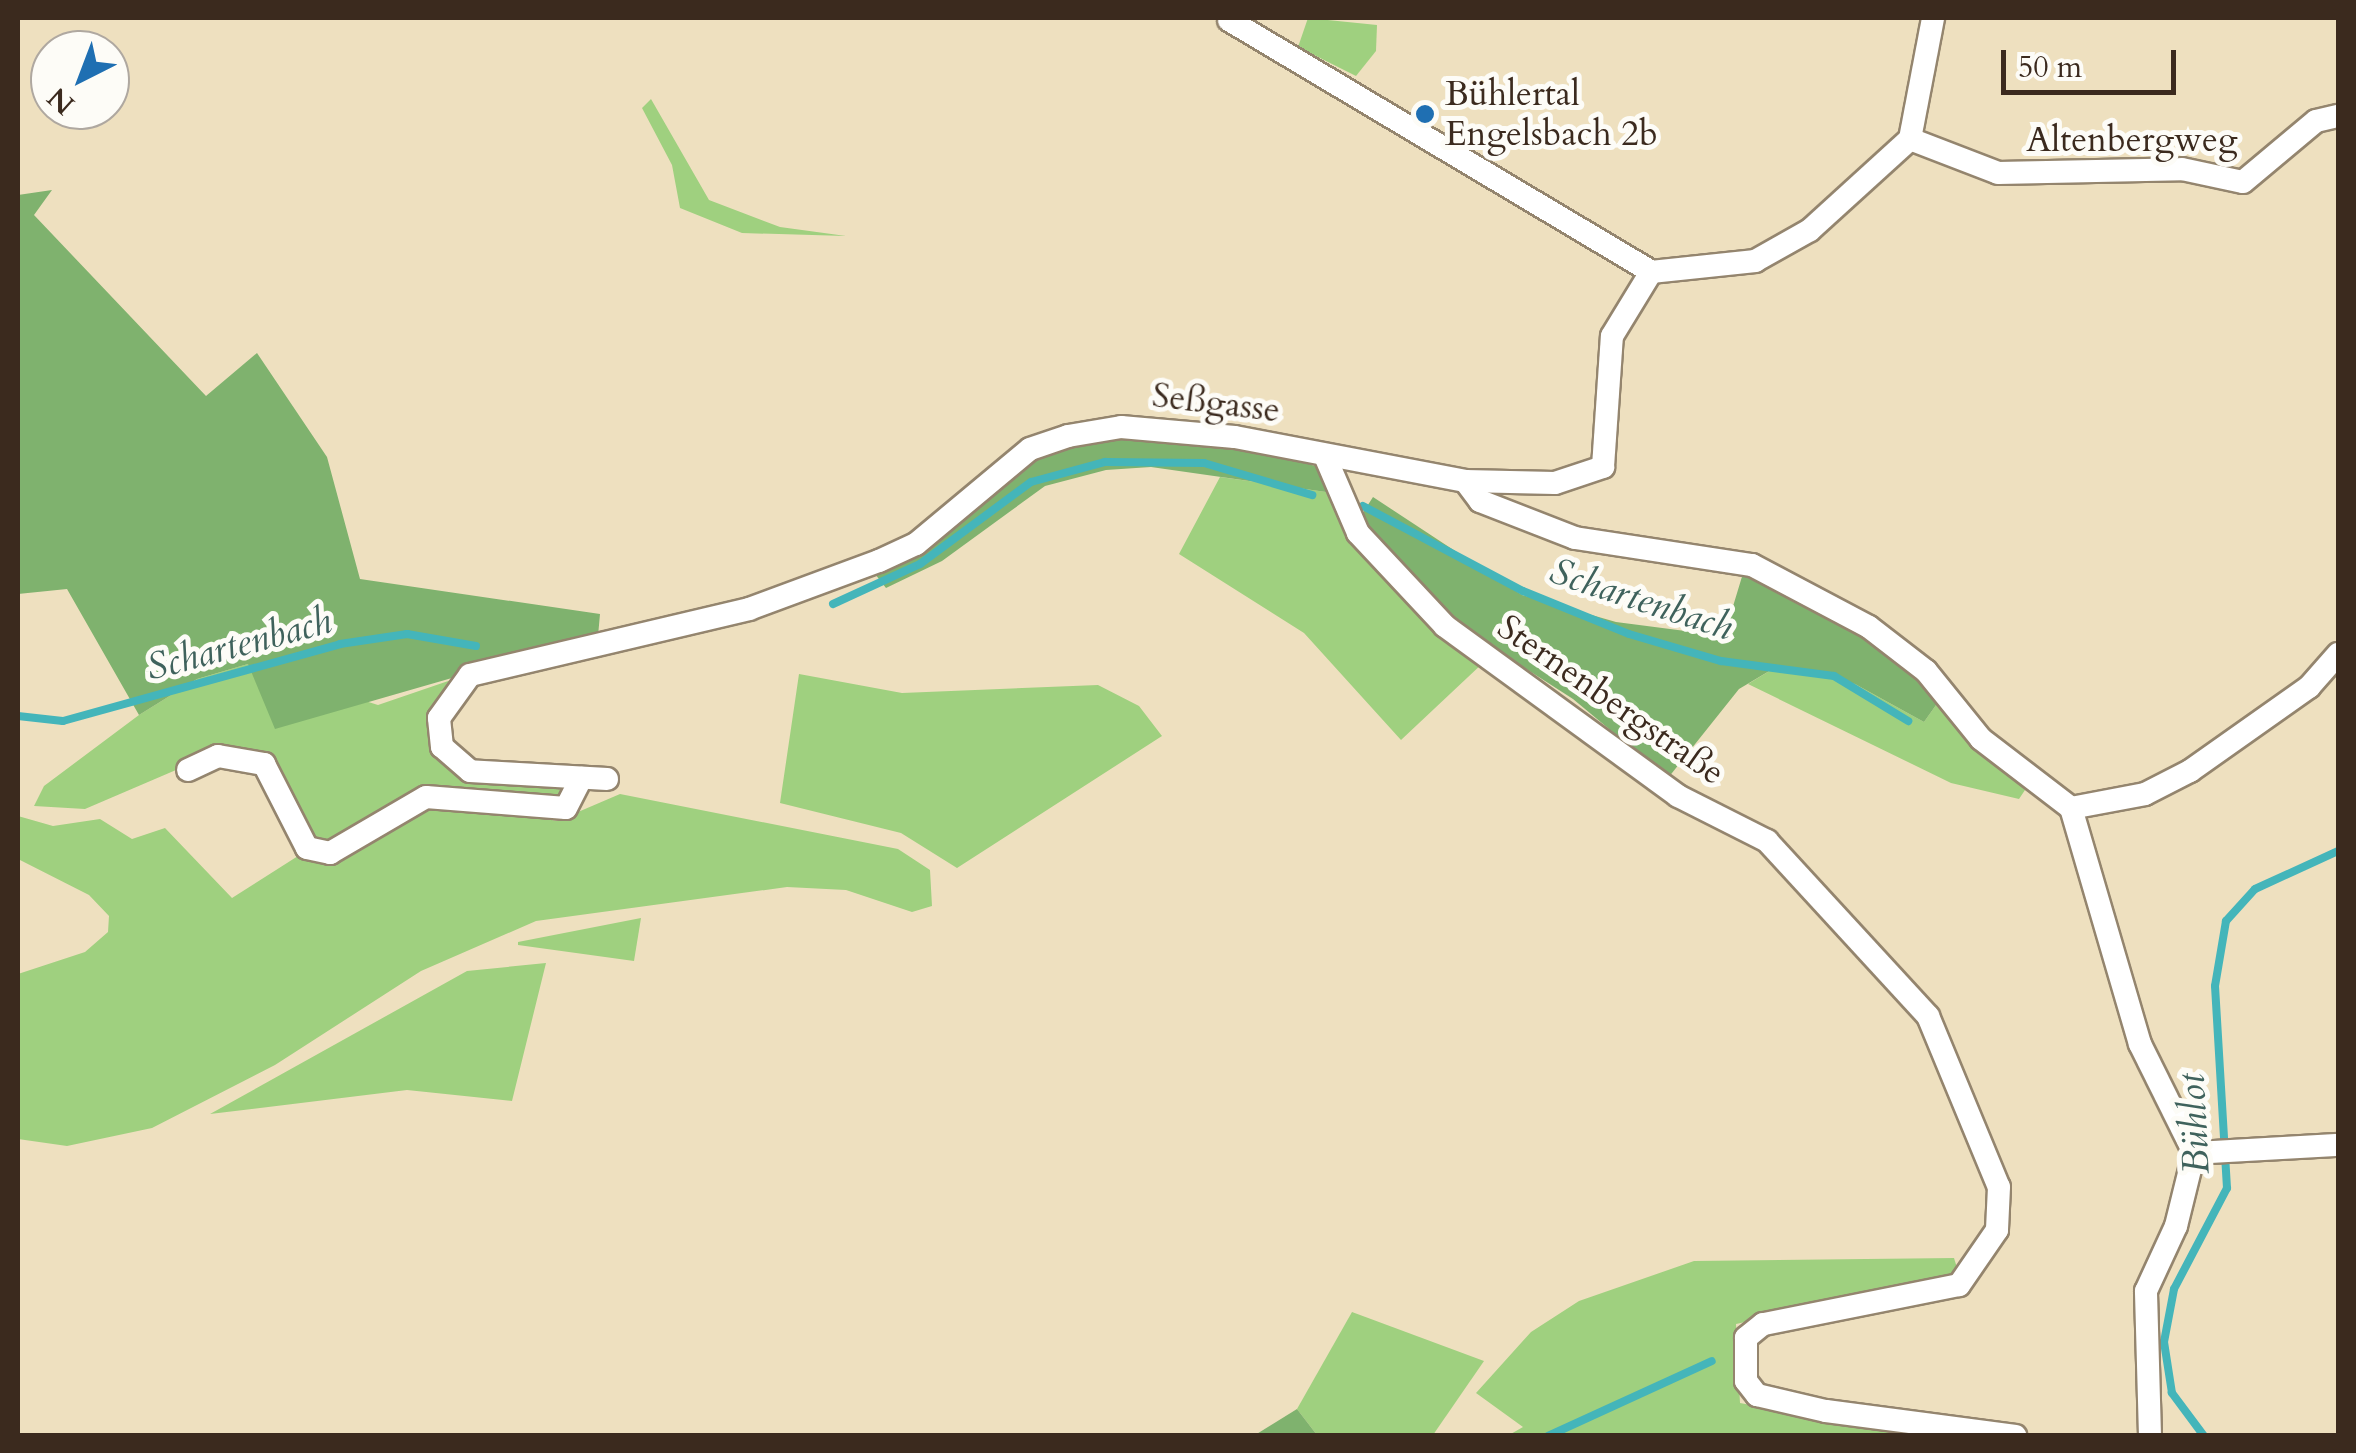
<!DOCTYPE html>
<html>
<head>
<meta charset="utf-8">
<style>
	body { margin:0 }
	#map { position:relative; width:2356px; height:1453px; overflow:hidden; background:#eee0bf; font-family:Cardo,serif }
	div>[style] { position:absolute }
	.green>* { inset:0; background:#9fd07f }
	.forest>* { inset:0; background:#7fb26e }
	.stream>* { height:8px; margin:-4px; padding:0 4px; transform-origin:4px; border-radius:4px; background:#44b5ba }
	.roads { filter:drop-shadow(2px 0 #94856e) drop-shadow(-2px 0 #94856e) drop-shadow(0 2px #94856e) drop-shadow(0 -2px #94856e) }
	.street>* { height:22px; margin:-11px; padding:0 11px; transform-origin:11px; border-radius:11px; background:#fff }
	.dots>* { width:28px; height:28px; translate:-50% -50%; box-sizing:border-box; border:5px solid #fdfcf7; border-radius:50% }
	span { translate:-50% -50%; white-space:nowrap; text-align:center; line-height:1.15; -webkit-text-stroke:10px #fdfcf7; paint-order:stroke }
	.poi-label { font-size:35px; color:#3b2a1e }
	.left { translate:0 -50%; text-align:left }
	.street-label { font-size:35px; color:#3b2a1e }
	.water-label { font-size:38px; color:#3f625c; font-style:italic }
	.frame { position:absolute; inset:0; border:20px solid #3b2a1e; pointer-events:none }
	.north { position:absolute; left:30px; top:30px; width:100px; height:100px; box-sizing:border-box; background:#fdfcf7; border:2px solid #afa8a0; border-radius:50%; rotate:222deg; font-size:28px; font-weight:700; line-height:40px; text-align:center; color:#3b2a1e }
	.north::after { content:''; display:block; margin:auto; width:35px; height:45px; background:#1f6fb2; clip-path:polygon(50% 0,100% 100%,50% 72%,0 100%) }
	.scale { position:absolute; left:2001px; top:50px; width:175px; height:45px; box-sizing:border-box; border:5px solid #3b2a1e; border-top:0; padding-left:12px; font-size:30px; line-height:35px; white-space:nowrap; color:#3b2a1e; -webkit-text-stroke:8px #fdfcf7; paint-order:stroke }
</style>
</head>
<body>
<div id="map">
	<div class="green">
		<div style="clip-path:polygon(1308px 18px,1377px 25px,1376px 51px,1356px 76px,1298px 47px)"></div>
		<div style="clip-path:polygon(651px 99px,709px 200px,780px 227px,846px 236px,742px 233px,680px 208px,672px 165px,642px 108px)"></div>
		<div style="clip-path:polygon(1220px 477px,1333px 493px,1484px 662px,1401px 740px,1304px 633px,1179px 554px)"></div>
		<div style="clip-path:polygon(248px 664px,378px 705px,457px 678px,429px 718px,454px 772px,565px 790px,564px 799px,457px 790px,345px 841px,312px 843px,283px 781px,218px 752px,85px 809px,34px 806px,44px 786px,139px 715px,197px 679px)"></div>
		<div style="clip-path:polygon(1776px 667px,1855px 684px,1924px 722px,1941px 698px,2025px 790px,2019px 799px,1951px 783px,1748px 684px)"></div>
		<div style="clip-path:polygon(799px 674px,902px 693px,1098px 685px,1139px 706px,1162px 736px,957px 868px,901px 833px,780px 803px)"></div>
		<div style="clip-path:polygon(620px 794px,898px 849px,930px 870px,932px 906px,912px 912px,846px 890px,787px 887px,536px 921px,421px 971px,275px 1065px,152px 1128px,67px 1146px,18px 1139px,18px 974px,85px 952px,108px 932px,109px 916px,89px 895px,18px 859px,18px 816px,53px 826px,100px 819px,132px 839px,165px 828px,232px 898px,298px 856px,350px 853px,429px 806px,462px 802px,557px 821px)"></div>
		<div style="clip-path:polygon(641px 918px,634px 961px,518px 945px,518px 942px)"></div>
		<div style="clip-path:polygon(546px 963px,512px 1101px,407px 1090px,210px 1114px,467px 971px)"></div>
		<div style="clip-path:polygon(1954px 1258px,1958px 1271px,1944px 1279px,1736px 1324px,1740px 1403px,1913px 1435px,1509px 1435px,1523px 1427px,1476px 1393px,1531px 1332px,1579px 1301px,1694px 1261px)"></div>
		<div style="clip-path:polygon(1352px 1312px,1484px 1361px,1433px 1435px,1317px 1435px,1297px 1409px)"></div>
	</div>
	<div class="forest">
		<div style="clip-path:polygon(52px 190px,34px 215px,206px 396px,257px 353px,327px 457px,360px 579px,600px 614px,598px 636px,275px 729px,248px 664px,197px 679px,139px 715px,67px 589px,18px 594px,18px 195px)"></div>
		<div style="clip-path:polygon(1145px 436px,1285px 456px,1318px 467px,1333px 493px,1151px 467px,1106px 470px,1045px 486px,942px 561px,886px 588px,875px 574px,1055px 447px)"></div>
		<div style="clip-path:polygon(1373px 497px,1522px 595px,1616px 622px,1724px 636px,1744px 570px,1900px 659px,1941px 698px,1924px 722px,1855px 684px,1776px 667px,1739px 689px,1668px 778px,1573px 699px,1447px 618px,1359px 519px)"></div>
		<div style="clip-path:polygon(1297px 1409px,1317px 1435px,1255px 1435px)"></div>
	</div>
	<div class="stream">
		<div style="left:1363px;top:506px;width:181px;rotate:28deg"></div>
		<div style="left:1523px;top:591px;width:114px;rotate:22.1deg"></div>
		<div style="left:1629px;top:634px;width:96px;rotate:16.4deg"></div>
		<div style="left:1721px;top:661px;width:114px;rotate:7.6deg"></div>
		<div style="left:1834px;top:676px;width:87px;rotate:31.3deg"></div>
		<div style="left:833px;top:604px;width:96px;rotate:-24.7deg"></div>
		<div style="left:920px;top:564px;width:138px;rotate:-36.5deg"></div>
		<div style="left:1031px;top:482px;width:77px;rotate:-15.1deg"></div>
		<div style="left:1105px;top:462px;width:99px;rotate:0.6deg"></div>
		<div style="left:1204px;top:463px;width:113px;rotate:16.5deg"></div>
		<div style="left:18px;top:716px;width:45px;rotate:6.3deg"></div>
		<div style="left:63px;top:721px;width:288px;rotate:-15.5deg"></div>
		<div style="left:340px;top:644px;width:68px;rotate:-8.5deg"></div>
		<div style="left:407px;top:634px;width:70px;rotate:9.9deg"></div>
		<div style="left:1548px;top:1436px;width:180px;rotate:-24.6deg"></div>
		<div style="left:2204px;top:1436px;width:54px;rotate:-126.7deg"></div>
		<div style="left:2172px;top:1393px;width:52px;rotate:-98.9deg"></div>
		<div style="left:2164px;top:1342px;width:54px;rotate:-79.3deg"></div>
		<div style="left:2174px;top:1289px;width:114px;rotate:-62.3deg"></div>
		<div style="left:2227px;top:1188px;width:202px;rotate:-93.4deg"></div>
		<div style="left:2215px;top:986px;width:66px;rotate:-80.4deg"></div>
		<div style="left:2226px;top:921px;width:43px;rotate:-47.8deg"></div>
		<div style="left:2255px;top:889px;width:91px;rotate:-24.6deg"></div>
	</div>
	<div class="roads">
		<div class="street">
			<div style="left:1229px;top:20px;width:492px;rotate:30.8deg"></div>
			<div style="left:1910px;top:139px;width:94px;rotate:21.1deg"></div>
			<div style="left:1998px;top:173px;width:184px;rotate:-1.2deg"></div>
			<div style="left:2182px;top:169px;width:62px;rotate:12deg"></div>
			<div style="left:2243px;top:182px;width:95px;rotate:-39.9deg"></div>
			<div style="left:2316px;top:121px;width:23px;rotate:-13deg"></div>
			<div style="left:1325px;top:456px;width:84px;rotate:66.8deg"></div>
			<div style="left:1358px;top:533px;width:127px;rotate:46.9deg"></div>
			<div style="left:1445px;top:626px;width:288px;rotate:36.1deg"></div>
			<div style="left:1678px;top:796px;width:100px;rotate:26.8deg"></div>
			<div style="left:1767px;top:841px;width:238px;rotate:47.4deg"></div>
			<div style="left:1928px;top:1016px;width:185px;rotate:67.5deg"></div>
			<div style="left:1999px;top:1187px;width:43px;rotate:92.7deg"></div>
			<div style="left:1997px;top:1230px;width:67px;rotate:124.6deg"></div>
			<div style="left:1959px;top:1285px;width:200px;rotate:168.7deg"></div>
			<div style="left:1763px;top:1324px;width:22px;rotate:141deg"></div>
			<div style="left:1746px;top:1338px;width:43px;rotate:90deg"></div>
			<div style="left:1746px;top:1381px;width:18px;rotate:52deg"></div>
			<div style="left:1757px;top:1395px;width:71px;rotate:13.1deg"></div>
			<div style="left:1826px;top:1411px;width:191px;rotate:7.5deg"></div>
			<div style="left:1465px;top:481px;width:25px;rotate:53deg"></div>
			<div style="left:1480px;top:501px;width:102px;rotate:21.3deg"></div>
			<div style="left:1575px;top:538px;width:179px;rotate:8.7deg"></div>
			<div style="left:1752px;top:565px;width:132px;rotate:27.9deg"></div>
			<div style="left:1869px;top:627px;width:72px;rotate:37.7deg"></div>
			<div style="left:1926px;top:671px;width:87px;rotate:51deg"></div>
			<div style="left:1981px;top:739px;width:113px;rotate:37.5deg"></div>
			<div style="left:2071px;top:808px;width:246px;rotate:73.7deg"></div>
			<div style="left:2140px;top:1044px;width:122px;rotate:63.6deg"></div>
			<div style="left:188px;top:770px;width:33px;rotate:-25deg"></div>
			<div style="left:218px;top:756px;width:47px;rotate:9.9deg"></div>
			<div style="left:264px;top:764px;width:94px;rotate:62.9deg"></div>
			<div style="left:307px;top:848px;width:24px;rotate:12deg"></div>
			<div style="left:330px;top:853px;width:111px;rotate:-30.3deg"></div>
			<div style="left:426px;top:797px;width:140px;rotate:4.5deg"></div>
			<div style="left:566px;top:808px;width:34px;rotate:-63deg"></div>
			<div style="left:607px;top:779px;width:137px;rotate:-176.7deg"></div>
			<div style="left:470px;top:771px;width:37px;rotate:-139deg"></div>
			<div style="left:442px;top:747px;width:29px;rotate:-96deg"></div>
			<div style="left:439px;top:718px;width:53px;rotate:-54.2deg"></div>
			<div style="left:470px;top:675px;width:287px;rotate:-13.3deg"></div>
			<div style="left:749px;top:609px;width:139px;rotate:-20.3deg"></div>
			<div style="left:879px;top:561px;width:41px;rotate:-24.7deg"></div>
			<div style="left:916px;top:544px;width:148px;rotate:-39.8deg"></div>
			<div style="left:1030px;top:449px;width:40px;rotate:-18.9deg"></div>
			<div style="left:1068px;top:436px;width:54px;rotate:-9.6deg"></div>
			<div style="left:1121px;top:427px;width:114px;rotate:5deg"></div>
			<div style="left:1235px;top:437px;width:234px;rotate:10.8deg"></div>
			<div style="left:1465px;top:481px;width:90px;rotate:1.3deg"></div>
			<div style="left:1555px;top:483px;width:51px;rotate:-18.4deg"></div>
			<div style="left:1603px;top:467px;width:131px;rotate:-86.1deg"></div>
			<div style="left:1612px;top:336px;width:75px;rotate:-58.6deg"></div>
			<div style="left:1651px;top:272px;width:105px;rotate:-6deg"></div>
			<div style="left:1755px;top:261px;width:63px;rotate:-29.4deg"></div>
			<div style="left:1810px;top:230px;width:135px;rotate:-42.3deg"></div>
			<div style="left:1910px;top:139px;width:123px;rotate:-79.2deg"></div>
			<div style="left:2071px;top:808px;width:75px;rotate:-10.7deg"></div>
			<div style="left:2145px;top:794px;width:51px;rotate:-27.1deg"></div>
			<div style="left:2190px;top:771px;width:146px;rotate:-35.2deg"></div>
			<div style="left:2309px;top:687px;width:44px;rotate:-48.7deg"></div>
			<div style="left:2194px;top:1153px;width:144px;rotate:-3.2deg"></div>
			<div style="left:2150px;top:1436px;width:145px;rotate:-91.6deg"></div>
			<div style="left:2146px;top:1291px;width:72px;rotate:-65.2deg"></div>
			<div style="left:2176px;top:1226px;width:75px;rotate:-76.1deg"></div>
		</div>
	</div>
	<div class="dots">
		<div style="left:1425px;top:114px;background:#1f6fb2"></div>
	</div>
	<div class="poi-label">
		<span class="left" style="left:1445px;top:114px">Bühlertal<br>Engelsbach 2b</span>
	</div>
	<div class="street-label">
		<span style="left:2132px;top:140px">Altenbergweg</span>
		<span style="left:1216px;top:403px;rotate:7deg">Seßgasse</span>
		<span style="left:1611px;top:700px;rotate:35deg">Sternenbergstraße</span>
	</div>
	<div class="water-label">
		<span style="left:1641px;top:600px;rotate:18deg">Schartenbach</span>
		<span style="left:239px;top:645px;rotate:-15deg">Schartenbach</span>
		<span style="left:2195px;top:1124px;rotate:-93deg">Bühlot</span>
	</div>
	<div class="frame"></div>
	<div class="north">N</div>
	<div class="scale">50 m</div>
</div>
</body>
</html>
